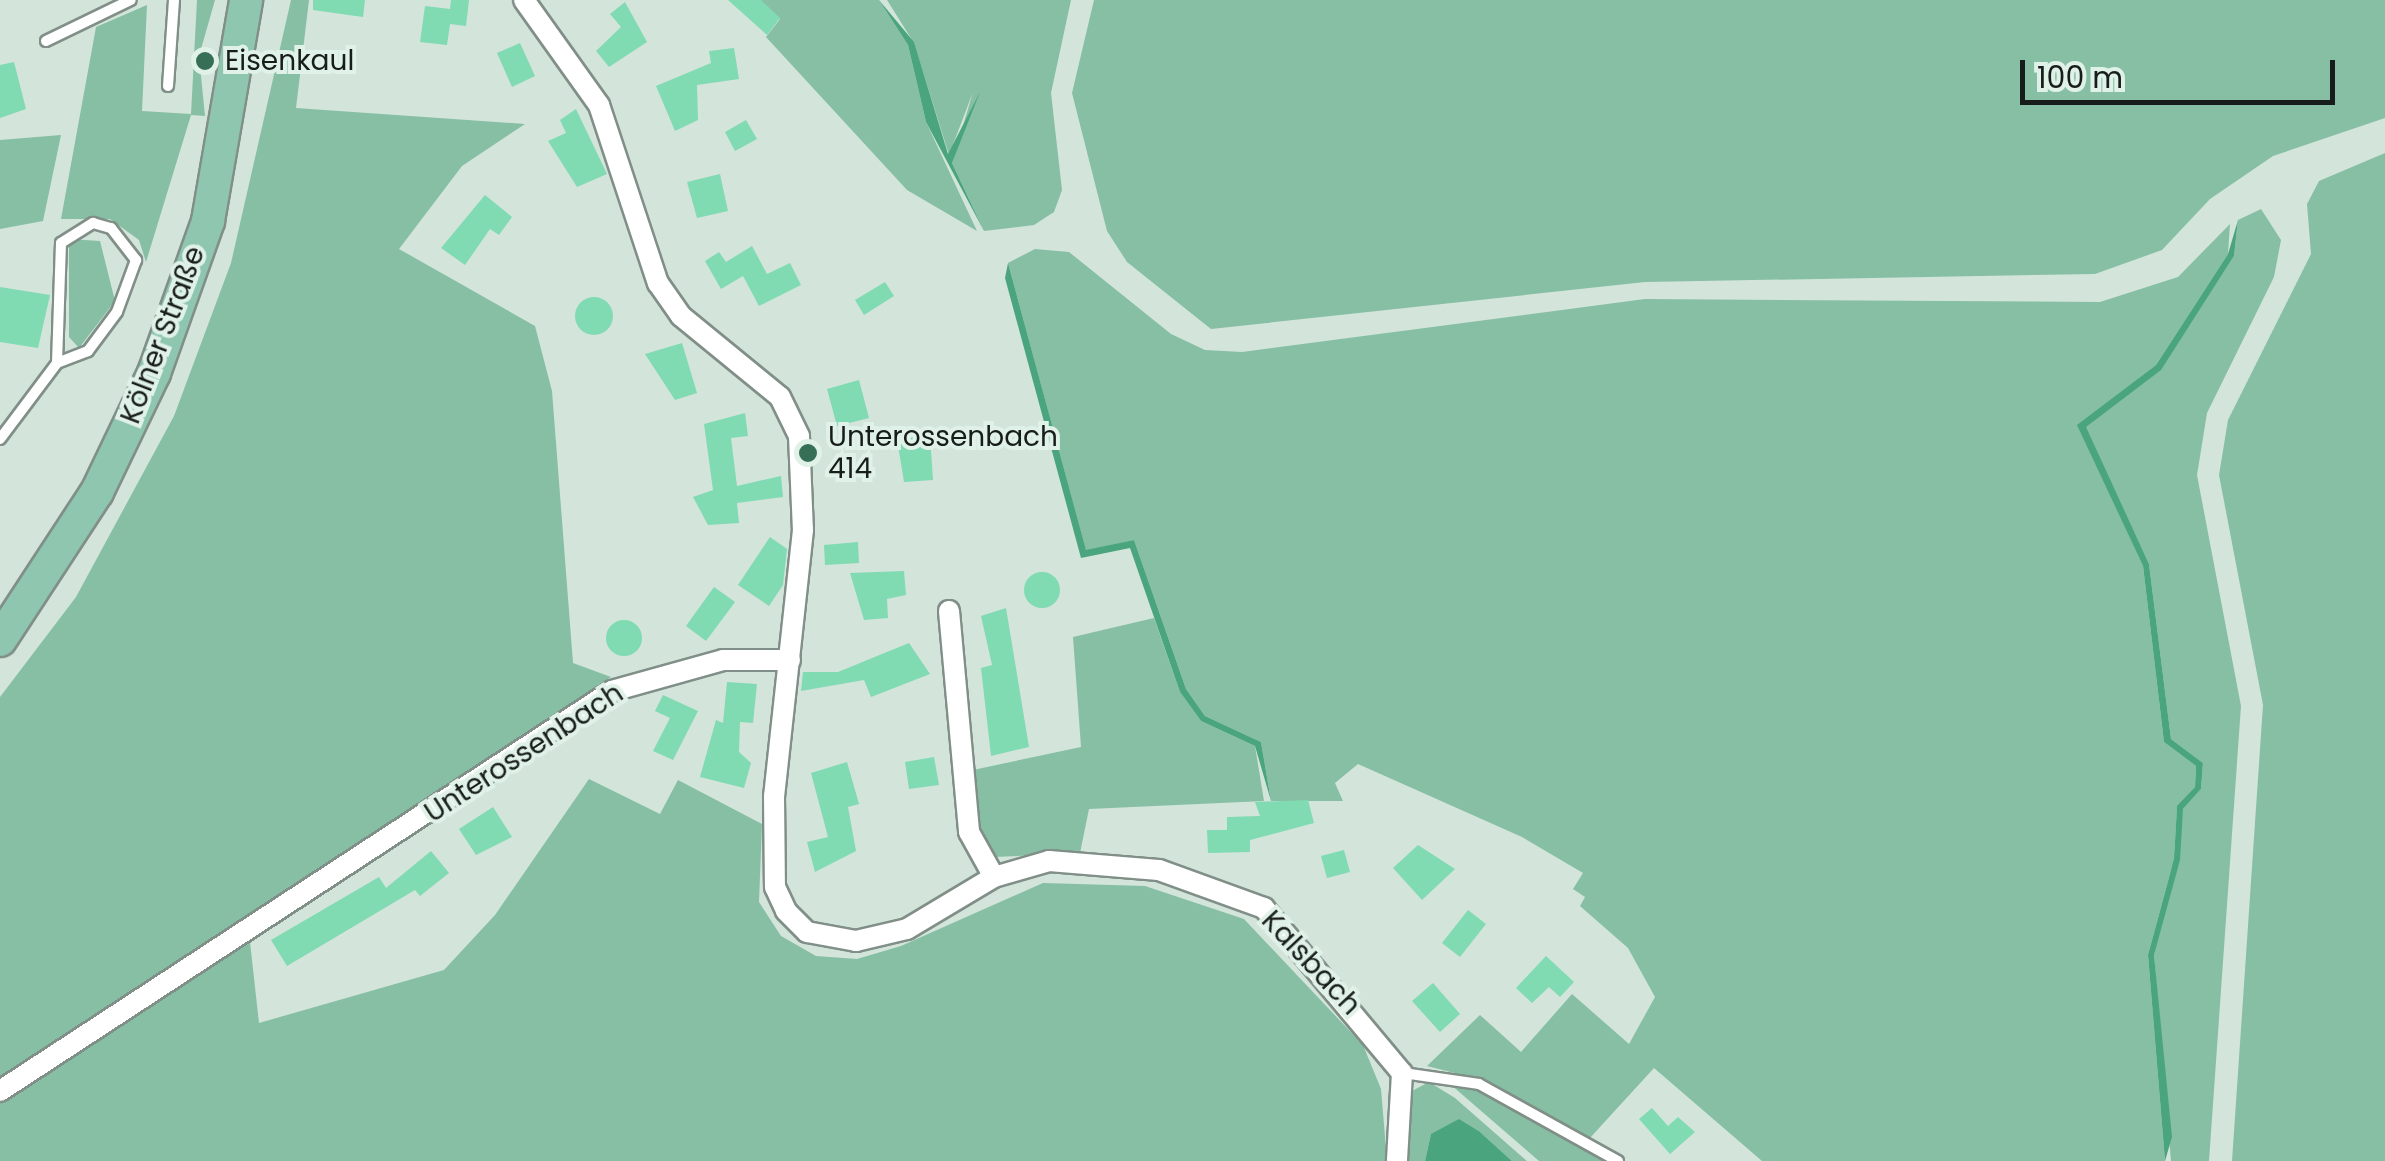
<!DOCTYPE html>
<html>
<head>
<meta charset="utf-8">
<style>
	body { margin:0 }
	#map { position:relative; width:2385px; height:1161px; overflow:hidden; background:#d3e4db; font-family:Poppins,sans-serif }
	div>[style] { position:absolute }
	.green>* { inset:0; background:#86bfa3 }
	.water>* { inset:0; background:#4aa57f }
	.building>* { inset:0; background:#80dab2 }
	.round { border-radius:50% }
	.roads { filter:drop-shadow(2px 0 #808f87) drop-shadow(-2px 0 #808f87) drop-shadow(0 2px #808f87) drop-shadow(0 -2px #808f87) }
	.service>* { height:10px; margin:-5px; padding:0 5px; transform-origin:5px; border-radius:5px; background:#fff }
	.minor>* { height:20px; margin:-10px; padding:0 10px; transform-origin:10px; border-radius:10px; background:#fff }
	.primary>* { height:32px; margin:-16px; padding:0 16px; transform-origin:16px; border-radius:16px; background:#8ec6af }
	.dots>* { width:28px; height:28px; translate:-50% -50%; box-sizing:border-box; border:5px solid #e0f1e8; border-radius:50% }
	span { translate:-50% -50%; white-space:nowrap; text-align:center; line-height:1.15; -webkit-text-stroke:8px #e0f1e8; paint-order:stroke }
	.poi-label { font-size:28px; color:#171d1a }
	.left { translate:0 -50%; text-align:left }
	.street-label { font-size:28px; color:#171d1a }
	.scale { position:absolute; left:2020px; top:60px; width:315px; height:45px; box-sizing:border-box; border:5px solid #171d1a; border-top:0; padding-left:12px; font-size:30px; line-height:35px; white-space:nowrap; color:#171d1a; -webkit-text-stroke:8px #e0f1e8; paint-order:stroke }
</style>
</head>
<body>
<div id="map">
	<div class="green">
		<div style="clip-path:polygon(197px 0,215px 0,199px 56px,205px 116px,191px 115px,146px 262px,139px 240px,110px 219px,61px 219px,96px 27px,147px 5px,142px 111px,191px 114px)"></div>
		<div style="clip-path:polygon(291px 0,309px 0,296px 108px,525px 124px,462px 166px,399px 249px,535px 326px,552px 391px,573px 663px,611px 677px,0 1077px,0 697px,76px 597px,174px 416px,231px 263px)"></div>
		<div style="clip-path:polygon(760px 0,879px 0,908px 45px,926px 122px,977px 231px,907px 190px,766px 37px,780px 19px)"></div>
		<div style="clip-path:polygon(887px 0,1071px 0,1051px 93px,1062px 190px,1054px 212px,1034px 225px,984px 231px,952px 163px,973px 92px,949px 155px,914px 43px)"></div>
		<div style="clip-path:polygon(1094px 0,2385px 0,2385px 118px,2273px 156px,2210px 199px,2162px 250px,2095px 274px,1645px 282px,1211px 329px,1127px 262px,1107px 231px,1072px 93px)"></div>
		<div style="clip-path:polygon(61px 135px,43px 221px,0 229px,0 140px)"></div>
		<div style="clip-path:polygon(2385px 153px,2385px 1161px,2232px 1161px,2263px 705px,2219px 475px,2228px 420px,2311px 254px,2307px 204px,2319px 181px)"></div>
		<div style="clip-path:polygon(2261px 209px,2281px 240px,2274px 277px,2207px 413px,2197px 475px,2241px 706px,2209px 1161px,2171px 1161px,2154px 955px,2183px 809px,2201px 789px,2203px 763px,2171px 739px,2149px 564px,2085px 427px,2161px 369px,2234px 256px,2238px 220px)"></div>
		<div style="clip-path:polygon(2230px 224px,2228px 254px,2156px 365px,2078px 425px,2143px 566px,2164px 742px,2196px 766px,2195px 787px,2177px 807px,2174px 859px,2148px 955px,2165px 1161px,1762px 1161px,1654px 1068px,1589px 1139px,1482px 1080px,1427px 1066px,1480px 1015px,1521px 1052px,1572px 994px,1629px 1044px,1655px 997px,1628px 948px,1580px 906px,1585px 897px,1573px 889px,1583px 873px,1522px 837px,1358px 764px,1335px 783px,1343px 801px,1271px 801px,1261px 742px,1205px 716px,1186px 689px,1134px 540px,1086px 551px,1008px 263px,1035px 249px,1069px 252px,1171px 334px,1205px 350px,1242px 352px,1645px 299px,2100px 302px,2178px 277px)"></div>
		<div style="clip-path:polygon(69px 239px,100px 241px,115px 301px,79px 348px,69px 337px)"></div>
		<div style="clip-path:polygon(1154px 618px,1180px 692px,1201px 721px,1255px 746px,1264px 801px,1089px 809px,1080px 853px,994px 857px,978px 829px,973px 770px,1081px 747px,1073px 637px)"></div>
		<div style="clip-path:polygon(589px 779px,660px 814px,678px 780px,762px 824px,759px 902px,781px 936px,816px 956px,857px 959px,901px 946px,1043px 883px,1145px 886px,1244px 919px,1363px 1045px,1381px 1089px,1387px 1161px,0 1161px,0 1102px,250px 942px,259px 1023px,444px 970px,495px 915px)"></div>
		<div style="clip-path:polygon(1429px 1082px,1455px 1098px,1527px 1161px,1512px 1161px,1480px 1132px,1431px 1134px,1425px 1161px,1406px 1161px,1410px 1092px)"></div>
		<div style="clip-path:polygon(1450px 1084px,1476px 1088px,1608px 1161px,1539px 1161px)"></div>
	</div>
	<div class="water">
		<div style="clip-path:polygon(879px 0,914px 42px,948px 154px,980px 92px,952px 163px,984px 231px,926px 122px,908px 45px)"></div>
		<div style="clip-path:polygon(2238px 220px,2234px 256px,2161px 370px,2086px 427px,2149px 564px,2171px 739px,2203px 763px,2201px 789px,2183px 809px,2180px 860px,2154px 955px,2172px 1137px,2165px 1161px,2148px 955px,2174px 859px,2177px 806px,2195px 787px,2196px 766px,2164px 742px,2143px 566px,2077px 425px,2156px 365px,2228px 254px)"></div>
		<div style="clip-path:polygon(1008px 263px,1086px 550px,1134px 540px,1186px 689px,1205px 716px,1261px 742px,1271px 801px,1255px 746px,1201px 721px,1180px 692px,1130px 548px,1081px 558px,1005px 278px)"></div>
		<div style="clip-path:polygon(1459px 1119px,1480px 1132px,1512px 1161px,1425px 1161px,1431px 1134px)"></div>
	</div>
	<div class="building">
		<div style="clip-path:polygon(313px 0,365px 0,363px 17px,313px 10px)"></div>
		<div style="clip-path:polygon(451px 0,469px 0,466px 26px,450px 24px,447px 45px,420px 42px,425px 6px,450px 9px)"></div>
		<div style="clip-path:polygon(728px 0,761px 0,780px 18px,767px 35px)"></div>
		<div style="clip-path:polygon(625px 2px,647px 42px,609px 67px,596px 51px,621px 27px,610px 14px)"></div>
		<div style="clip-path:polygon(520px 43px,535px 76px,512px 87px,497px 53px)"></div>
		<div style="clip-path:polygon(734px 48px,739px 79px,697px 85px,698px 120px,675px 131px,656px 86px,711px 63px,709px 51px)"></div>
		<div style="clip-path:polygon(14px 62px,26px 109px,0 118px,0 65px)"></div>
		<div style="clip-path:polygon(576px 109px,607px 174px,577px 187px,548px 141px,566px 133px,560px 120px)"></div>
		<div style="clip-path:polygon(746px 120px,757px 139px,735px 151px,725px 132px)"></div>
		<div style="clip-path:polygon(720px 174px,728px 211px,697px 218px,687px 182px)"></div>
		<div style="clip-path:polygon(485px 195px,512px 217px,499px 235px,490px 229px,465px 265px,441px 248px)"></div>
		<div style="clip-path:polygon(752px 246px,767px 274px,790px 263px,801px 285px,759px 306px,743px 276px,721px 289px,705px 261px,719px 252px,726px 262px)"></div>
		<div style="clip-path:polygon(885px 282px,894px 296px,864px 315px,855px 300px)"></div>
		<div style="clip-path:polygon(0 287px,50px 295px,38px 348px,0 342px)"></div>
		<div class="round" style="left:575px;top:297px;width:38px;height:38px"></div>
		<div style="clip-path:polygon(682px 343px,697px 393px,675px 400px,645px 354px)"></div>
		<div style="clip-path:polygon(859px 380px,869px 418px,837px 426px,827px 389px)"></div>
		<div style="clip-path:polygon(745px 413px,748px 436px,731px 438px,737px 486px,781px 476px,783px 497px,737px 503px,739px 523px,708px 525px,693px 497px,713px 490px,704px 424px)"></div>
		<div style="clip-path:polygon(930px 436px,933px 480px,904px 482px,897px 439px)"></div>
		<div style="clip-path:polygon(770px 537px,787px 549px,783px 585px,769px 606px,738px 585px)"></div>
		<div style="clip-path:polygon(858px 542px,859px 563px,825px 565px,824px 545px)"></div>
		<div style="clip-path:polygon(904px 571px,906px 595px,887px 599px,888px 618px,864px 620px,850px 573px)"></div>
		<div class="round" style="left:1024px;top:572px;width:36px;height:36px"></div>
		<div style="clip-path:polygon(714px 587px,735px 602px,706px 641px,686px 626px)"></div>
		<div style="clip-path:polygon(1006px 608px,1029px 747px,991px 756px,981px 668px,992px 665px,981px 616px)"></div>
		<div class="round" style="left:606px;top:620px;width:36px;height:36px"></div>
		<div style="clip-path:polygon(909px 643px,930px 674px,871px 697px,864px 680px,801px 691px,803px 672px,838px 672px)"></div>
		<div style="clip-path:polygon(727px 682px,757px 684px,753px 723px,740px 722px,739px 752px,751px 763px,744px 788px,700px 777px,716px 720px,723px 723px)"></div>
		<div style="clip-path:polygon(663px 695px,698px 711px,673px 760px,653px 751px,670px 718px,655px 711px)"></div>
		<div style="clip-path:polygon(934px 757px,939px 785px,909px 789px,905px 762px)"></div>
		<div style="clip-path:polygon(847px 762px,859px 804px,848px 807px,856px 851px,815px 872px,807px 842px,828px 837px,811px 773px)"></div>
		<div style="clip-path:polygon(1308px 800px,1314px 823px,1250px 840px,1250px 852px,1208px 853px,1207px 830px,1227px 830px,1227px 817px,1260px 816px,1255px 802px)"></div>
		<div style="clip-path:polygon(493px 807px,512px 837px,476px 855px,459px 829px)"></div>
		<div style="clip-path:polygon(1418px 845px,1455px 869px,1422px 900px,1393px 868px)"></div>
		<div style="clip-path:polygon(1344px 850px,1350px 872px,1327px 878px,1321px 856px)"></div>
		<div style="clip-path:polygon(431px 851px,449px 873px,420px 896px,415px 890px,287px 966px,271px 940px,379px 877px,386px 888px)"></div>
		<div style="clip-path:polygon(1468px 910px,1486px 924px,1460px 957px,1442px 943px)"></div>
		<div style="clip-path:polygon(1546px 956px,1574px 982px,1560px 997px,1549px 987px,1532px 1003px,1516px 988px)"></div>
		<div style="clip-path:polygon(1433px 983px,1460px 1014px,1440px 1032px,1412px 1001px)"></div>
		<div style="clip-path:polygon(1652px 1108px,1668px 1126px,1678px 1117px,1695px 1132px,1670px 1154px,1639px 1119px)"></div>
	</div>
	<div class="roads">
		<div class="service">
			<div style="left:46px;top:41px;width:94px;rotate:-25.8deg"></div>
			<div style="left:168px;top:86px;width:86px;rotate:-86deg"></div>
			<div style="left:0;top:439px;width:95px;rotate:-53.1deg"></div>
			<div style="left:57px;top:363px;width:120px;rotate:-88.1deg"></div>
			<div style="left:61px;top:243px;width:38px;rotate:-32deg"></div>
			<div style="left:93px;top:223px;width:19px;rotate:16deg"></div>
			<div style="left:111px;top:228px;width:41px;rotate:52deg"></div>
			<div style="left:136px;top:260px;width:55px;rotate:110.1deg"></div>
			<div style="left:117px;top:312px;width:49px;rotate:126.6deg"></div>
			<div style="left:88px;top:351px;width:33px;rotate:159deg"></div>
			<div style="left:1403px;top:1073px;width:77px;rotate:8.2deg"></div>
			<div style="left:1479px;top:1084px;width:159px;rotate:29deg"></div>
		</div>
		<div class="minor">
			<div style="left:524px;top:0;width:129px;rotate:54.5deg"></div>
			<div style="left:599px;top:105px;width:188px;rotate:71.7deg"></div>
			<div style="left:658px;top:283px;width:40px;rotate:55.1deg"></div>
			<div style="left:681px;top:316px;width:128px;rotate:39.3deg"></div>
			<div style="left:780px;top:397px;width:43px;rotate:64deg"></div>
			<div style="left:799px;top:436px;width:94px;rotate:87.6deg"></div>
			<div style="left:803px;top:530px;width:268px;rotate:96.2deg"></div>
			<div style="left:774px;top:796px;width:91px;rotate:89.4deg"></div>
			<div style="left:775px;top:887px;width:26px;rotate:65deg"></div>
			<div style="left:786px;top:911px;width:30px;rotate:45deg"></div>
			<div style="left:807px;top:932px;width:50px;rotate:10.4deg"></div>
			<div style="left:856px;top:941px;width:52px;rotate:-13.2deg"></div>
			<div style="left:907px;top:929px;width:101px;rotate:-30.9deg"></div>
			<div style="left:994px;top:877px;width:57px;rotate:-16.2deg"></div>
			<div style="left:1049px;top:861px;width:110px;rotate:4.7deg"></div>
			<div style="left:1159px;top:870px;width:112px;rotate:19.9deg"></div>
			<div style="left:1264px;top:908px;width:215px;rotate:50.1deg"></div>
			<div style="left:1402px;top:1073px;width:88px;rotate:93.3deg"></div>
			<div style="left:949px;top:611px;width:222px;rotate:84.8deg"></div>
			<div style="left:969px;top:832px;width:51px;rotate:60.9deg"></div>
			<div style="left:0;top:1091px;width:731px;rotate:-33.17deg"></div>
			<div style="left:612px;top:691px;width:115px;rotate:-15.6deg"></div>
			<div style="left:723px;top:660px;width:67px"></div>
		</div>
		<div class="primary">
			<div style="left:0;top:640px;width:177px;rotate:-56.8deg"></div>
			<div style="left:97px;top:492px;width:132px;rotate:-64.4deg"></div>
			<div style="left:154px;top:373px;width:161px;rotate:-70.4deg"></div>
			<div style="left:208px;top:221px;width:224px;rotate:-80.2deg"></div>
		</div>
	</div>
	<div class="dots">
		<div style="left:205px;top:61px;background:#366f56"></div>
		<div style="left:808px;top:453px;background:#366f56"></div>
	</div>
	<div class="poi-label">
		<span class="left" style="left:225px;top:61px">Eisenkaul</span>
		<span class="left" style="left:828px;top:453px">Unterossenbach<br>414</span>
	</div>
	<div class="street-label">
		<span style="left:163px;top:335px;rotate:-69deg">Kölner Straße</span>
		<span style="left:524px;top:753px;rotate:-33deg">Unterossenbach</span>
		<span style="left:1311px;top:963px;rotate:47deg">Kalsbach</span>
	</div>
	<div class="scale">100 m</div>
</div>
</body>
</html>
